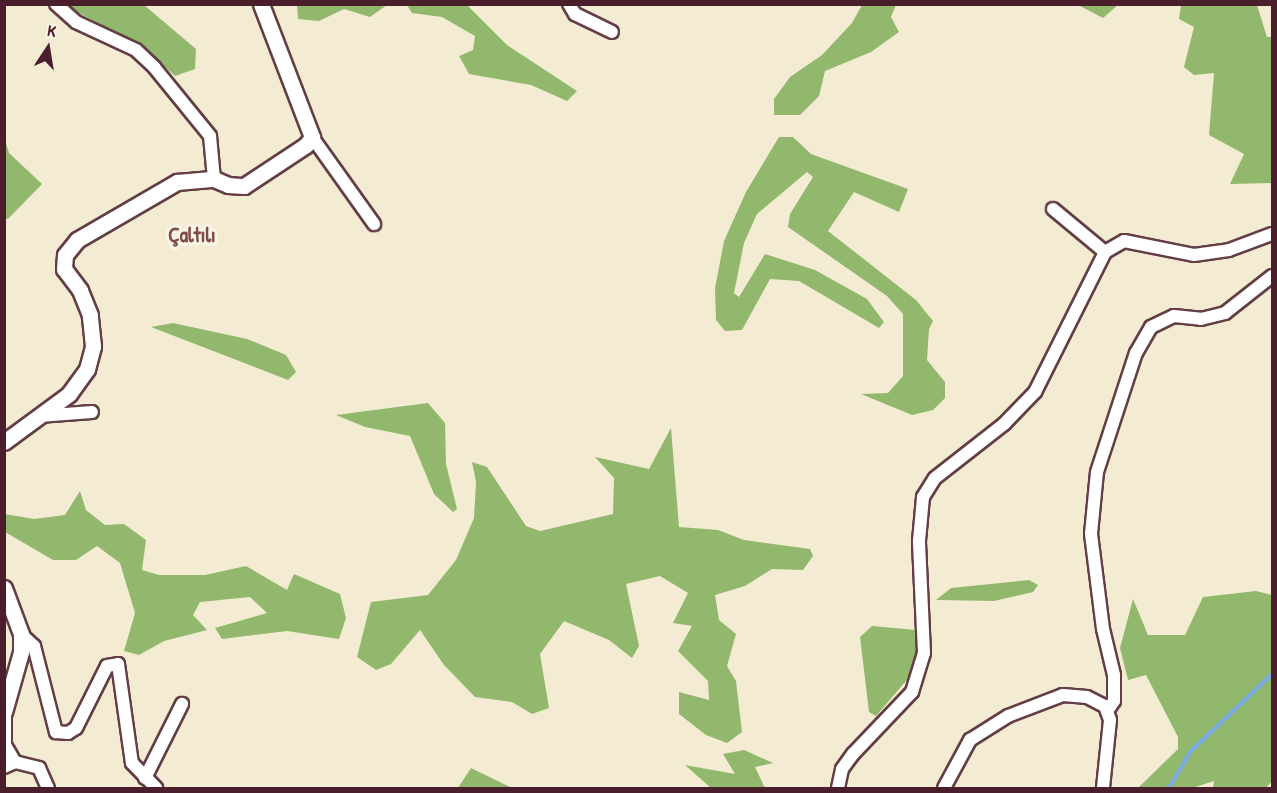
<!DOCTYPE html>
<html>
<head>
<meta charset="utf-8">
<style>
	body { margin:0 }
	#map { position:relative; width:1277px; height:793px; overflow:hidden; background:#f3ecd3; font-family:"Patrick Hand",sans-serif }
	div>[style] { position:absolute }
	.forest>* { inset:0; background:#92b86d }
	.stream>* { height:4px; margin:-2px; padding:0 2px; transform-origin:2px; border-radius:2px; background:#79aae4 }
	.roads { filter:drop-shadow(2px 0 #633e44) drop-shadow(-2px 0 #633e44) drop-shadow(0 2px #633e44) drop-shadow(0 -2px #633e44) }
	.minor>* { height:12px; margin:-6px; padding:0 6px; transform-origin:6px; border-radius:6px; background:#fff }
	.tertiary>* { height:15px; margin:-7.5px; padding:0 7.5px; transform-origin:7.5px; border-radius:7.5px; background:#fff }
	span { translate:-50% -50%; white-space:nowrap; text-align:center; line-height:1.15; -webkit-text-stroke:6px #fcf5e5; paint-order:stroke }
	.quarter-label { font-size:21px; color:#7e4c49; font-weight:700 }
	.frame { position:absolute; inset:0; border:6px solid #4a1f2b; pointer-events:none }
	.north { position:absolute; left:18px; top:18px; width:60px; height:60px; -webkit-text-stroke:4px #fcf5e5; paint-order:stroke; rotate:12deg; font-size:16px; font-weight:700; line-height:24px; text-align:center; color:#4a1f2b }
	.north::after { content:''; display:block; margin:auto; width:21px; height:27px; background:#4a1f2b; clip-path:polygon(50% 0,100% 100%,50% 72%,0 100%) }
</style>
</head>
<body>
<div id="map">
	<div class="forest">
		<div style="clip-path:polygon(1207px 4px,1257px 5px,1267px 37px,1272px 37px,1272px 183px,1230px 184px,1244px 154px,1209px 135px,1214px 73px,1194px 75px,1184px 67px,1194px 27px,1179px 19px,1181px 5px)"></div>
		<div style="clip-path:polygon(64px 5px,144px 5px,196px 49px,195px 69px,175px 76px,142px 46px)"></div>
		<div style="clip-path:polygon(297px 5px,297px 4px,387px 5px,370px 17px,344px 9px,319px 21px,298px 19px)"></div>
		<div style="clip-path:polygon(407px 5px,467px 5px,507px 45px,577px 91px,567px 101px,531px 85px,469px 74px,459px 56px,473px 50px,475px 36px,442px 17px,412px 13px)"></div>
		<div style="clip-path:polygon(862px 5px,896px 5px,891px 17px,899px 32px,871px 52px,825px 71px,819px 96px,800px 115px,774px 115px,774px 99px,790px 77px,822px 55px,852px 23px)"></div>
		<div style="clip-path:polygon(1118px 5px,1103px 18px,1078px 5px,1118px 4px)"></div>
		<div style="clip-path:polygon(779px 137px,793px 137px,811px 154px,908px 189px,899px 212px,854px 192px,828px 231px,916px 300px,933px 321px,929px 329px,927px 360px,945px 382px,945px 398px,933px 410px,912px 415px,861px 394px,888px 393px,903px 376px,903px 314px,887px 296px,788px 227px,790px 214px,813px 177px,807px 172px,757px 214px,744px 243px,734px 293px,739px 297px,765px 254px,815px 270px,867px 299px,884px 322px,879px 328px,799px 281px,770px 279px,742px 330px,725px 331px,716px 320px,715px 288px,724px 241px,746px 192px)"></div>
		<div style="clip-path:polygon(5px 140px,9px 153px,42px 184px,8px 219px,4px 218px)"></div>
		<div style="clip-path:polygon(173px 323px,247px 339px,286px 355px,296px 372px,288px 380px,151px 327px)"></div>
		<div style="clip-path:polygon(428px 403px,445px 423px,446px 464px,457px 509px,453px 512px,434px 494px,410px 436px,365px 427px,336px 415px)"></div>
		<div style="clip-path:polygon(671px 428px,679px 527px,718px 530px,744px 540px,810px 549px,813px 556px,803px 570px,772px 569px,745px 586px,715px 595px,719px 620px,736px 634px,727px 666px,736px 681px,742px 732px,727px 743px,706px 735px,679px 714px,679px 692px,709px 700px,708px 681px,678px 651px,692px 626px,673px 623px,688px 593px,660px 576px,626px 584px,639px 646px,632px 658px,609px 640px,564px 621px,540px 654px,549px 708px,532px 714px,512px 702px,475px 697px,444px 665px,420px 630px,391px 664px,376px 670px,357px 657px,371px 602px,428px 595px,456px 560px,474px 518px,476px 482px,472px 462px,487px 467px,526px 526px,540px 531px,613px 514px,614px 478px,595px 457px,649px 469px)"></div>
		<div style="clip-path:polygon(80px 491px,86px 510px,105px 525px,124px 524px,146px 540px,142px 570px,159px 575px,205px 575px,246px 566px,287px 590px,294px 574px,340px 594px,346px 618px,339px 639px,287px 631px,222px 639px,215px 628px,267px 613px,250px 597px,200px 602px,193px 615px,207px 630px,164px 641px,139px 655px,124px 651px,135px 613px,120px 563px,97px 546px,76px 560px,53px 560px,5px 532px,5px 514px,34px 519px,65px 515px)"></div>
		<div style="clip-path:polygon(1029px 580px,1038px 585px,1033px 592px,994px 601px,936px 600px,951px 588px)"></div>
		<div style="clip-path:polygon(1256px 591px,1272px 595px,1272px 781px,1266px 788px,1213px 788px,1214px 781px,1192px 788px,1118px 788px,1138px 788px,1178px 749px,1178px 737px,1146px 675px,1128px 680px,1120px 648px,1133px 599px,1148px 635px,1185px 635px,1203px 597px)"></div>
		<div style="clip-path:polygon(872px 626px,916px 630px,919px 639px,912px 674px,876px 716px,869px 712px,860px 637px)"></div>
		<div style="clip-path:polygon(744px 750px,773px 763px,755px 767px,765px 788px,711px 788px,685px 765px,735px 774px,723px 754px)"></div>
		<div style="clip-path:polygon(471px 768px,512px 788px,458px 788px)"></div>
	</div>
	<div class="stream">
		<div style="left:1169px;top:788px;width:43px;rotate:-59.3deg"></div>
		<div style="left:1191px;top:751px;width:112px;rotate:-43.5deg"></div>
	</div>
	<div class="roads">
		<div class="minor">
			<div style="left:56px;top:4px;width:27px;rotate:42deg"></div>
			<div style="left:76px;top:22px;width:66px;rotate:25deg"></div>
			<div style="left:136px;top:50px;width:25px;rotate:43deg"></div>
			<div style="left:154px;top:67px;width:89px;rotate:50.9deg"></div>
			<div style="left:210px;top:136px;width:43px;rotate:84.7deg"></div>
			<div style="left:569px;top:4px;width:12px;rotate:59deg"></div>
			<div style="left:575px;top:14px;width:41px;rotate:25.9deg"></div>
			<div style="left:312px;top:137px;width:107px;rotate:54.5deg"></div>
			<div style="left:1053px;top:209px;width:67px;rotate:39.6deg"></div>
			<div style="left:39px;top:416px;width:53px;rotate:-4.3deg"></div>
			<div style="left:21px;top:634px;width:18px;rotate:43deg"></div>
			<div style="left:34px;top:646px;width:89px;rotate:75.7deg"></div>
			<div style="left:56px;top:732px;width:12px;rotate:5deg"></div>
			<div style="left:68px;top:733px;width:9px;rotate:-32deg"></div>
			<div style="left:76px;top:728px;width:69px;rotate:-63.4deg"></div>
			<div style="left:107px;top:666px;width:11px;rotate:-10deg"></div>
			<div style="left:118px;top:664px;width:100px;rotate:82deg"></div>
			<div style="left:132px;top:763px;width:35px;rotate:46deg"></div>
			<div style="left:5px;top:711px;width:34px;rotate:90deg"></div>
			<div style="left:5px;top:745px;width:20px;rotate:60deg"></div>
			<div style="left:15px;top:762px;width:25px;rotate:14deg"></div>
			<div style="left:39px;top:768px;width:22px;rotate:66deg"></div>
			<div style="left:1107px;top:711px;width:12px;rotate:-55deg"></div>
			<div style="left:1114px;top:701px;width:26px;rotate:-90deg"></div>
			<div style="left:1114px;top:675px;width:47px;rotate:-103.4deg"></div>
			<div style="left:1103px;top:629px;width:96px;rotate:-97.2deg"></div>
			<div style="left:1091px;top:534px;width:62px;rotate:-84.5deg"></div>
			<div style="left:1097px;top:472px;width:125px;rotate:-71.9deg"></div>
			<div style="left:1136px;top:353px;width:30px;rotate:-60deg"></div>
			<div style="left:1151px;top:327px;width:25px;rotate:-26deg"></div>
			<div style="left:1174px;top:316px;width:27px;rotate:6deg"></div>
			<div style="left:1201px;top:319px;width:25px;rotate:-14deg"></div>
			<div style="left:1225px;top:313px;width:60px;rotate:-38.2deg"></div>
			<div style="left:4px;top:767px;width:12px;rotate:-24deg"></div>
			<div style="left:145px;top:778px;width:83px;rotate:-63.4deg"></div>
			<div style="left:838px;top:788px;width:19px;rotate:-78deg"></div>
			<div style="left:842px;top:769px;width:19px;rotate:-54deg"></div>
			<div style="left:853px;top:754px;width:86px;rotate:-46.4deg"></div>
			<div style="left:912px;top:692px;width:41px;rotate:-72.9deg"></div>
			<div style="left:924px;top:653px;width:112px;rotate:-92.6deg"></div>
			<div style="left:919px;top:541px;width:44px;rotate:-84.8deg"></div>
			<div style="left:923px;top:497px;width:22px;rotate:-58deg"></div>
			<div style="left:935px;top:478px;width:88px;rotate:-38deg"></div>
			<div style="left:1004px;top:424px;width:45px;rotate:-45.9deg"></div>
			<div style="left:1035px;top:392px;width:157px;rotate:-63.4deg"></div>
			<div style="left:1105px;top:252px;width:22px;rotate:-30deg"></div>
			<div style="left:1124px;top:241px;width:71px;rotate:11.3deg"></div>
			<div style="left:1194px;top:255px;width:35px;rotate:-8deg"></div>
			<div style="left:1229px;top:250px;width:46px;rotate:-20.4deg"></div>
			<div style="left:944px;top:788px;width:55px;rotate:-61.6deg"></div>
			<div style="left:970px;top:740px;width:45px;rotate:-32.3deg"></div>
			<div style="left:1008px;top:716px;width:59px;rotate:-20.9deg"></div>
			<div style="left:1063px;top:695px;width:24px;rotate:5deg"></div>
			<div style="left:1087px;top:697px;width:20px;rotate:27deg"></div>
			<div style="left:1105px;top:706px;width:15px;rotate:70deg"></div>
			<div style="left:1110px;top:720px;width:68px;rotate:95.9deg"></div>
		</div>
		<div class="tertiary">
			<div style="left:4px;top:442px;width:81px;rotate:-36.4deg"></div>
			<div style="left:69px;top:394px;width:31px;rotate:-54deg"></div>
			<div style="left:87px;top:369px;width:24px;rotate:-75deg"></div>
			<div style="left:93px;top:346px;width:31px;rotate:-96deg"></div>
			<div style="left:90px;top:315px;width:27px;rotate:-112deg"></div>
			<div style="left:80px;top:290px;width:26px;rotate:-127deg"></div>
			<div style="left:64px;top:269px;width:14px;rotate:-86deg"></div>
			<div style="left:65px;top:255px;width:19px;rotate:-51deg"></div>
			<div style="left:77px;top:240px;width:116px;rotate:-30.1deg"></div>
			<div style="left:177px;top:182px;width:37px;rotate:-5deg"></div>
			<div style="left:214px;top:179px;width:15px;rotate:23deg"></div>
			<div style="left:228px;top:185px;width:16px;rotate:4deg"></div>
			<div style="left:244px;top:186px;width:74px;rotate:-33.5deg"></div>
			<div style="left:306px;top:145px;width:10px;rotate:-53deg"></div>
			<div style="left:312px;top:137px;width:142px;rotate:-111deg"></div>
			<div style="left:4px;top:588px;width:49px;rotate:69.7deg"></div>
			<div style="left:21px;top:634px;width:18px;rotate:90deg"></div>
			<div style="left:21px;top:652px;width:62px;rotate:105.8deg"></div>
		</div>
	</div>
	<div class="quarter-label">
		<span style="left:192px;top:235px">Çaltılı</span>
	</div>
	<div class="frame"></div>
	<div class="north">K</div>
</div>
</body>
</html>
